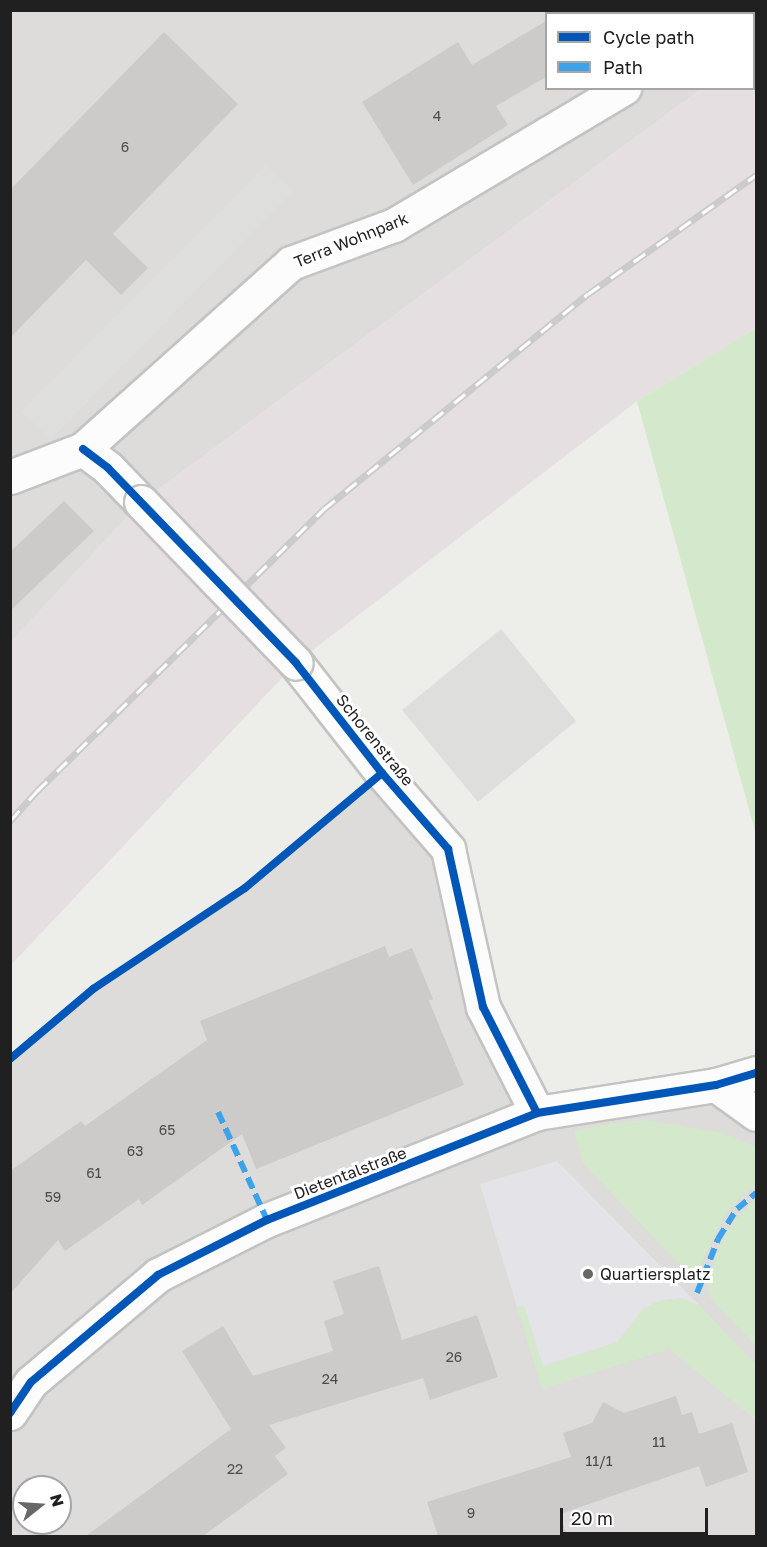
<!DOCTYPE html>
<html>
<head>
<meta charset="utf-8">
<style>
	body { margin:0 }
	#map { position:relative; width:767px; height:1547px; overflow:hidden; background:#edede9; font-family:"Golos Text",sans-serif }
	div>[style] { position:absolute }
	.residential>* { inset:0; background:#dddcda }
	.industrial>* { inset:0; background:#e6dfe1 }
	.grass>* { inset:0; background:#d4e9cb }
	.parking>* { inset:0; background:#dededc }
	.plaza>* { inset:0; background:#e4e3e7 }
	.building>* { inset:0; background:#cccbc9 }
	.roads { filter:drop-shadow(2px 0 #c3c3c1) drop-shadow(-2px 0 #c3c3c1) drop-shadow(0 2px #c3c3c1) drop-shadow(0 -2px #c3c3c1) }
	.minor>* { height:33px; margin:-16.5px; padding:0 16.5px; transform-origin:16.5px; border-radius:16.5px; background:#fcfcfc }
	.rail>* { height:7px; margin-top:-3.5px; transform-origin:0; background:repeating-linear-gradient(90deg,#fff 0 14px,#cbcbca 0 28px); box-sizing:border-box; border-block:2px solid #cbcbca }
	.bridges { filter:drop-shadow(2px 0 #c3c3c1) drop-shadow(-2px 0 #c3c3c1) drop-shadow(0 2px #c3c3c1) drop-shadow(0 -2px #c3c3c1) }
	.minor-bridge>* { height:33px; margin:-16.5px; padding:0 16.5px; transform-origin:16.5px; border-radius:16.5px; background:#fcfcfc }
	.quiet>* { height:6px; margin-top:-3px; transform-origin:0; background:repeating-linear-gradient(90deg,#3da2ea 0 12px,transparent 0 18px) }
	.cycleway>* { height:8px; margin:-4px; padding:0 4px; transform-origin:4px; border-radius:4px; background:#0057b8 }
	.dots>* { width:16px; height:16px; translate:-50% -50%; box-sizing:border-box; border:3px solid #fff; border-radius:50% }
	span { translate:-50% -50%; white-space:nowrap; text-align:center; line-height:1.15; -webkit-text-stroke:6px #fff; paint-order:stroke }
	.number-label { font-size:14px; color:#4b4b4a }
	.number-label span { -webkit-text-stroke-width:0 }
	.street-label { font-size:16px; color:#202020 }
	.poi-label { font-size:16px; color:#202020 }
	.left { translate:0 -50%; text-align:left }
	.frame { position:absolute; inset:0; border:12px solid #202020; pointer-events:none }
	.legend { position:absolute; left:545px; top:12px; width:210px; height:78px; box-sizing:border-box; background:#fff; border:2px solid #a6a6a6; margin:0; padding:8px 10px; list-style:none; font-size:18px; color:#202020 }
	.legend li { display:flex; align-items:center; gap:12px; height:30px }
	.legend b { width:30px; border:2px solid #a6a6a6 }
	.north { position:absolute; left:12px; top:1475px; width:60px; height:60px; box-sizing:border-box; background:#fff; border:2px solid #a6a6a6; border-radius:50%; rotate:73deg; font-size:16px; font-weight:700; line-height:24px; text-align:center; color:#202020 }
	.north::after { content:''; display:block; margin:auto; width:21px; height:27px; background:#686866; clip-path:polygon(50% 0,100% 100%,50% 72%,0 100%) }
	.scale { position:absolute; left:560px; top:1508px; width:148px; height:27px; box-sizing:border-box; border:3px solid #202020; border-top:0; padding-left:8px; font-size:18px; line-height:21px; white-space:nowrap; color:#202020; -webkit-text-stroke:4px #fff; paint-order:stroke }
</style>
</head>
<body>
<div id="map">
	<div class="residential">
		<div style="clip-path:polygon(11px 11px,756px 11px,756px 47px,754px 49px,754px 14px,546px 14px,546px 88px,701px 89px,141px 502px,11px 642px)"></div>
		<div style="clip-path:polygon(evenodd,382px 773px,448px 849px,483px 1007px,537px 1113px,756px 1062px,756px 1536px,11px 1536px,11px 1059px,93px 989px,245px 888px,382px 773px,24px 1487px,60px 1487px,60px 1523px,24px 1523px,24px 1487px)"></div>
	</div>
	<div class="industrial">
		<div style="clip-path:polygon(756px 47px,756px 328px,637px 401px,296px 663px,11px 965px,10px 642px,141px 502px,701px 89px,754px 88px,754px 49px)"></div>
	</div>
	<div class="grass">
		<div style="clip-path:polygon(756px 328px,756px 835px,637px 401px)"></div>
		<div style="clip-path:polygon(646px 1120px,721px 1133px,756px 1147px,756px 1186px,740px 1198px,724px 1216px,697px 1272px,687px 1272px,583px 1163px,574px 1131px,614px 1123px)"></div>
		<div style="clip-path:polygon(756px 1198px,756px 1346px,711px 1298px,708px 1286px,717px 1253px,726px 1234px,736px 1219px)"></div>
		<div style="clip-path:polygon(680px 1298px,699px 1305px,756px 1365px,756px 1420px,669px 1349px,542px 1389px,517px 1307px,524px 1305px,543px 1366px,617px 1342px,644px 1308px,658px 1301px)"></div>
	</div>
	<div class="parking">
		<div style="clip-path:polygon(266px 165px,293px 191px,51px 439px,21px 412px)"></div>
		<div style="clip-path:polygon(501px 629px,576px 721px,478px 802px,402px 710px)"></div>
	</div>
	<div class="plaza">
		<div style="clip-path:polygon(557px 1161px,699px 1305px,680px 1298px,658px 1301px,644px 1308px,617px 1342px,543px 1366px,524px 1305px,517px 1307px,480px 1184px)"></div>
	</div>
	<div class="building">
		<div style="clip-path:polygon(546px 21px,546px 77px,496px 106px,508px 125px,413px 185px,362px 102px,458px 42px,472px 65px)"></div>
		<div style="clip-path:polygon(164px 32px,238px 104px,113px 234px,148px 268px,121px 295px,86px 260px,10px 338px,10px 190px)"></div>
		<div style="clip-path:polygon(64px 501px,94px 531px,10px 611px,10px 552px)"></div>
		<div style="clip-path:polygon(385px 946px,389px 957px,412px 948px,433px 999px,429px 1001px,464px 1085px,256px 1169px,242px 1134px,142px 1205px,139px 1199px,65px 1251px,58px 1240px,10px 1294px,10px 1171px,81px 1121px,85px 1126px,207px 1040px,200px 1021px)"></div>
		<div style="clip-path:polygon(379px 1266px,402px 1340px,477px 1315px,498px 1377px,430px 1400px,423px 1378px,269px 1425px,286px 1448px,275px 1456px,288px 1474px,203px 1536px,86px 1536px,231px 1429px,182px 1351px,223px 1326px,253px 1376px,333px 1351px,324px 1321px,344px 1314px,333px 1281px)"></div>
		<div style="clip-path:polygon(676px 1396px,682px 1415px,692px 1412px,699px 1434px,732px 1423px,748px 1472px,706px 1487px,699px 1466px,560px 1514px,567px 1536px,438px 1536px,427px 1502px,571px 1457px,563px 1433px,592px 1423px,603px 1402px,624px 1413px)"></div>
	</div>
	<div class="roads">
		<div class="minor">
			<div style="left:751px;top:14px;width:6px;rotate:-39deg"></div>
			<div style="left:83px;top:449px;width:31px;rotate:37deg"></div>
			<div style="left:108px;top:468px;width:47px;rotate:45.9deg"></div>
			<div style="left:10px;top:477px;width:78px;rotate:-21deg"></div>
			<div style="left:83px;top:449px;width:279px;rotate:-41.8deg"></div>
			<div style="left:291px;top:263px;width:110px;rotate:-20.3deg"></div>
			<div style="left:394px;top:225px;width:268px;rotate:-30.8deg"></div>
			<div style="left:296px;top:663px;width:140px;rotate:52deg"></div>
			<div style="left:382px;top:773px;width:101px;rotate:49deg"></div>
			<div style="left:448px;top:849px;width:162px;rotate:77.5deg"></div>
			<div style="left:483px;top:1007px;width:119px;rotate:63deg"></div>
			<div style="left:716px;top:1085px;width:49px;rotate:35.9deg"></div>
			<div style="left:10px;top:1413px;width:37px;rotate:-56deg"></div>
			<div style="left:31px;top:1382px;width:166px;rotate:-40.1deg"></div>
			<div style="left:158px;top:1275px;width:122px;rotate:-26.8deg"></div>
			<div style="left:267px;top:1220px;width:290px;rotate:-21.6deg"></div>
			<div style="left:537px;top:1113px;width:181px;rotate:-8.9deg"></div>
			<div style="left:716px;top:1085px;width:42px;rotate:-16.7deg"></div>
		</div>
	</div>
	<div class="rail">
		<div style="left:10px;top:821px;width:40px;rotate:-48deg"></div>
		<div style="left:37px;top:791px;width:402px;rotate:-44.5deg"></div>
		<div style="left:324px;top:509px;width:340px;rotate:-39.2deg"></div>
		<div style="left:588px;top:294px;width:206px;rotate:-35.3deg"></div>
	</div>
	<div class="bridges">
		<div class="minor-bridge">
			<div style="left:141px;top:502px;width:223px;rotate:46.1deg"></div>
		</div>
	</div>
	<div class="quiet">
		<div style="left:218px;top:1112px;width:119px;rotate:65.6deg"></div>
		<div style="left:697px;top:1293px;width:58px;rotate:-68.7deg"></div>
		<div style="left:718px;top:1239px;width:36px;rotate:-58deg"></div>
		<div style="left:737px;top:1209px;width:25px;rotate:-40deg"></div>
	</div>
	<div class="cycleway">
		<div style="left:83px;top:449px;width:31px;rotate:37deg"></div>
		<div style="left:108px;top:468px;width:271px;rotate:46deg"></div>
		<div style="left:296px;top:663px;width:140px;rotate:52deg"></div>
		<div style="left:382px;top:773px;width:101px;rotate:49deg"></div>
		<div style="left:448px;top:849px;width:162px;rotate:77.5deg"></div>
		<div style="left:483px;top:1007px;width:119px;rotate:63deg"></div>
		<div style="left:10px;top:1059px;width:109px;rotate:-40.1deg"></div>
		<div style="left:93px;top:989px;width:182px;rotate:-33.6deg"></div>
		<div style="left:245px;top:888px;width:179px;rotate:-40deg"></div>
		<div style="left:10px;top:1413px;width:37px;rotate:-56deg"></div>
		<div style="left:31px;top:1382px;width:166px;rotate:-40.1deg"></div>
		<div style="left:158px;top:1275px;width:122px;rotate:-26.8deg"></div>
		<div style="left:267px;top:1220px;width:290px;rotate:-21.6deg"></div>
		<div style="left:537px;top:1113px;width:181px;rotate:-8.9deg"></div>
		<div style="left:716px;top:1085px;width:42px;rotate:-16.7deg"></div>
	</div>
	<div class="dots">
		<div style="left:588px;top:1274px;background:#686866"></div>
	</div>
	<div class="number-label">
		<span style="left:437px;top:116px">4</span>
		<span style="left:125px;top:147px">6</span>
		<span style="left:167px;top:1130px">65</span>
		<span style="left:135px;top:1151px">63</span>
		<span style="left:94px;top:1173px">61</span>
		<span style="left:53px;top:1197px">59</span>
		<span style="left:454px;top:1357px">26</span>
		<span style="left:330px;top:1379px">24</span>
		<span style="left:659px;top:1442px">11</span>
		<span style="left:599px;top:1461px">11/1</span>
		<span style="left:235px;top:1469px">22</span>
		<span style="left:471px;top:1513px">9</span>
	</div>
	<div class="street-label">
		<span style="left:351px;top:240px;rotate:-22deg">Terra Wohnpark</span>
		<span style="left:375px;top:740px;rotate:51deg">Schorenstraße</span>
		<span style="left:350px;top:1173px;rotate:-21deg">Dietentalstraße</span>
	</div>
	<div class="poi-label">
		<span class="left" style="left:600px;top:1274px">Quartiersplatz</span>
	</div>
	<div class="frame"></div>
	<ul class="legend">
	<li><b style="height:8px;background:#0057b8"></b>Cycle path</li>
	<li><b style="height:8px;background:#3da2ea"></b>Path</li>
	</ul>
	<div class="north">N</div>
	<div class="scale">20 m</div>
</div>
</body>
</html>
